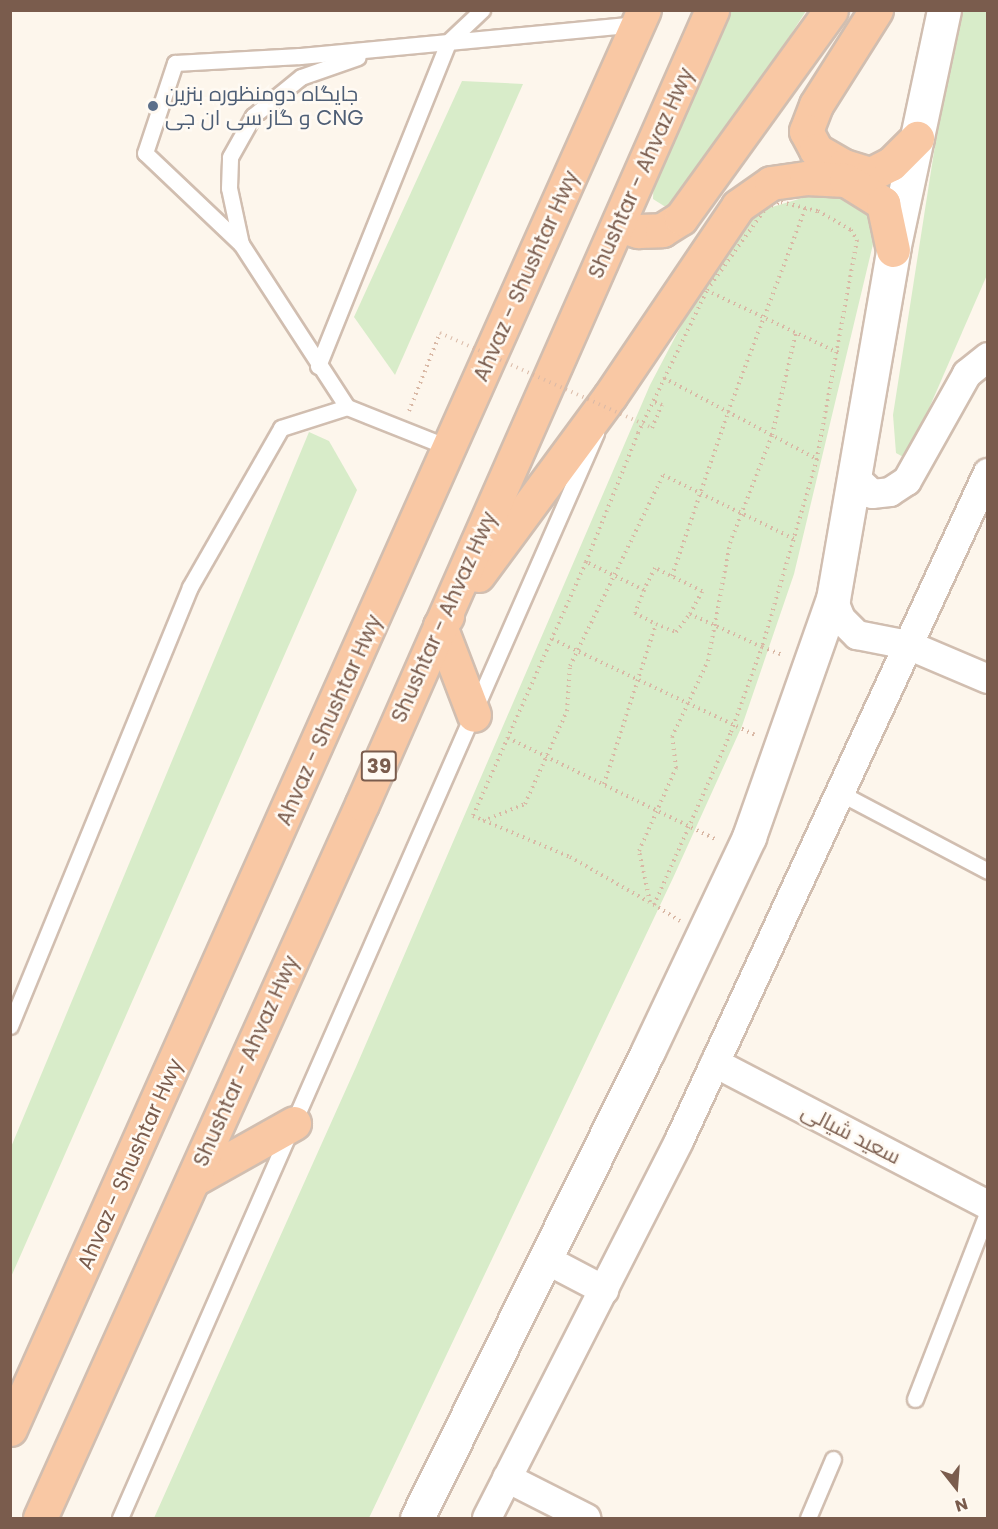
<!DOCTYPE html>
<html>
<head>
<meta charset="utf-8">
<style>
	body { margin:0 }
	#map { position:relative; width:998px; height:1529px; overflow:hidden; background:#fdf6ec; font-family:Poppins,Cairo,sans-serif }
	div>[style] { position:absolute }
	.green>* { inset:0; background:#d8ecc9 }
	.path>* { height:4px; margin-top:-2px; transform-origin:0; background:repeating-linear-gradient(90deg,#d9b8a5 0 1.5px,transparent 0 6px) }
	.roads { filter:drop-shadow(2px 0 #d1beb0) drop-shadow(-2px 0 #d1beb0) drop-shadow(0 2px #d1beb0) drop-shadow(0 -2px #d1beb0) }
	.service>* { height:15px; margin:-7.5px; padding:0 7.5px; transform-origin:7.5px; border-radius:7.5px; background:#fff }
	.minor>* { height:28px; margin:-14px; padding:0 14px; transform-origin:14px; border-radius:14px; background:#fff }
	.tertiary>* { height:33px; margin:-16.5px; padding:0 16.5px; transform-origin:16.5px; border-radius:16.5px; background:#fff }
	.trunk>* { height:33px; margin:-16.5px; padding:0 16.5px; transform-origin:16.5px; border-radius:16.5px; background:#f9c8a4 }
	.path-bridge>* { height:4px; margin-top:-2px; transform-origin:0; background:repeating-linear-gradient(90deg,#d9b8a5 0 1.5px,transparent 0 6px) }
	.dots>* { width:16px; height:16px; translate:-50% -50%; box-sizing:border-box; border:3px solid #fffaf3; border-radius:50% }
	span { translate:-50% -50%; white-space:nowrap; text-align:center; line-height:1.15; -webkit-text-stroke:5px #fffaf3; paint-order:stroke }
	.shield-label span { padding:2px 4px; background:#fffaf3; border:2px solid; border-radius:4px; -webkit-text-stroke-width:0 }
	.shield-label { font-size:20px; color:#7a5c4d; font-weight:700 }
	.service-label { font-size:21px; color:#4e5e75 }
	.left { translate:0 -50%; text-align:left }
	.street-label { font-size:21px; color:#7a5c4d }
	.frame { position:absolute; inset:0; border:12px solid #7a5c4d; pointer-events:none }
	.north { position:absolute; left:926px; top:1457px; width:60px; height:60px; -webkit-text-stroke:4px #fffaf3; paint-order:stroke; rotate:163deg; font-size:16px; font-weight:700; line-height:24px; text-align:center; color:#7a5c4d }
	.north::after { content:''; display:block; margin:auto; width:21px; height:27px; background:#7a5c4d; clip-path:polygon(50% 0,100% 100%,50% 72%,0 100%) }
</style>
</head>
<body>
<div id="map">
	<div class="green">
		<div style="clip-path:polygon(725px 11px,806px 11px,720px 144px,673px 206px,664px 206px,653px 199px,654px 175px)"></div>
		<div style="clip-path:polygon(963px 11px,987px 11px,987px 275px,907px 459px,896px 453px,893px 415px,936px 139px)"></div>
		<div style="clip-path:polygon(462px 81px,523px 84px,395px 375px,354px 317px)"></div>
		<div style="clip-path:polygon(829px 190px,865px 208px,874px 240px,794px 574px,742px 726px,673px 878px,369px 1518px,154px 1518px,356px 1067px,650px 385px,702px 286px,755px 212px)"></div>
		<div style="clip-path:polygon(309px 432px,329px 441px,357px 490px,11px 1277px,11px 1147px)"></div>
	</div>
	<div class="path">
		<div style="left:781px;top:202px;width:38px;rotate:14deg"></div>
		<div style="left:818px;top:211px;width:38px;rotate:30deg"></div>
		<div style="left:851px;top:230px;width:12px;rotate:59deg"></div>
		<div style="left:857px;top:240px;width:223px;rotate:100.4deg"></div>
		<div style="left:817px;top:459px;width:196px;rotate:106.3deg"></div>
		<div style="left:762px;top:647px;width:79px;rotate:-155.4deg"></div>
		<div style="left:690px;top:614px;width:26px;rotate:-62deg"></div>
		<div style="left:702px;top:591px;width:52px;rotate:-153.9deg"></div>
		<div style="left:655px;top:568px;width:25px;rotate:117deg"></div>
		<div style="left:644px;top:590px;width:64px;rotate:-154.2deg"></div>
		<div style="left:586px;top:562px;width:139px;rotate:-68deg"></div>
		<div style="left:638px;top:433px;width:159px;rotate:-64.2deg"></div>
		<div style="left:707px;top:290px;width:101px;rotate:-54.3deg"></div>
		<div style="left:766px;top:208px;width:16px;rotate:-22deg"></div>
		<div style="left:712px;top:293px;width:140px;rotate:25.3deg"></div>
		<div style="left:664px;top:378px;width:173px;rotate:27.9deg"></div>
		<div style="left:409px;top:411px;width:84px;rotate:-68.3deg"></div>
		<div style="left:652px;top:428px;width:25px;rotate:-67deg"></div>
		<div style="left:662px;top:405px;width:11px;rotate:-158deg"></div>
		<div style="left:586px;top:562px;width:278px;rotate:114deg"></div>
		<div style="left:473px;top:816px;width:105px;rotate:22.9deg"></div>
		<div style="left:570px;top:857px;width:91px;rotate:29.7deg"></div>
		<div style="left:672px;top:576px;width:173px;rotate:-71.1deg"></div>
		<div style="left:728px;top:412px;width:219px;rotate:-69.2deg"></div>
		<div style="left:644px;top:590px;width:25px;rotate:111deg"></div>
		<div style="left:635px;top:613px;width:24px;rotate:28deg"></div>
		<div style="left:552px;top:639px;width:225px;rotate:25.3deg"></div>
		<div style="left:508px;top:738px;width:233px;rotate:26deg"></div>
		<div style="left:604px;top:784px;width:168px;rotate:-72deg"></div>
		<div style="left:656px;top:624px;width:22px;rotate:22deg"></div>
		<div style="left:676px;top:632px;width:23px;rotate:-52deg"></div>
		<div style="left:483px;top:821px;width:45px;rotate:-22deg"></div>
		<div style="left:525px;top:804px;width:102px;rotate:-65.7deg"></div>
		<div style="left:567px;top:711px;width:45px;rotate:-86.2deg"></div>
		<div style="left:570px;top:666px;width:212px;rotate:-64deg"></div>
		<div style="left:663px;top:475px;width:148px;rotate:26deg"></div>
		<div style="left:654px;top:905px;width:189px;rotate:-66deg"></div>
		<div style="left:731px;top:732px;width:90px;rotate:-70deg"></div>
		<div style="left:762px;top:647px;width:22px;rotate:21deg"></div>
		<div style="left:680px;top:921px;width:36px;rotate:-148deg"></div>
		<div style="left:650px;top:902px;width:52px;rotate:-102.2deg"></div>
		<div style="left:639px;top:851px;width:91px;rotate:-66deg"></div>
		<div style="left:676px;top:768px;width:31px;rotate:-97deg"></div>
		<div style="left:672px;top:737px;width:84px;rotate:-64.7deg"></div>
		<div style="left:708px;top:661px;width:120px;rotate:-79.4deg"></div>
		<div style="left:730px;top:543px;width:116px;rotate:-68.7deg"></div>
		<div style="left:772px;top:435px;width:105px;rotate:-76.8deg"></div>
	</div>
	<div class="roads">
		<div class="service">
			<div style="left:241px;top:244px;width:57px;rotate:-102.1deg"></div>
			<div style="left:229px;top:188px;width:31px;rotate:-88deg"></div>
			<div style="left:230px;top:157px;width:47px;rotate:-60.7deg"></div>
			<div style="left:253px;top:116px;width:62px;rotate:-39.1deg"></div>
			<div style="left:301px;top:77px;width:60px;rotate:-19.3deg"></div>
			<div style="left:318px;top:366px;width:349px;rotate:-68.1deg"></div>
			<div style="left:448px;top:42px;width:47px;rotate:-43.3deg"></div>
			<div style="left:347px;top:407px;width:194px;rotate:-123deg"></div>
			<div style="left:241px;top:244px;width:132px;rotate:-136.5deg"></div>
			<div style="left:145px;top:153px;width:95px;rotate:-71.6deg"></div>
			<div style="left:175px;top:63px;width:125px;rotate:-3.2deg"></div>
			<div style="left:300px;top:56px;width:340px;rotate:-5.4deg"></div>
			<div style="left:840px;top:793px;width:167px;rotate:27.8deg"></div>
			<div style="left:10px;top:1026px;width:474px;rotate:-67.7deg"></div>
			<div style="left:190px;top:587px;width:183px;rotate:-60.2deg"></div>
			<div style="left:281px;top:428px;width:69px;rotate:-17.7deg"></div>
			<div style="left:347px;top:407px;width:111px;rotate:21.7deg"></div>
			<div style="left:915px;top:1399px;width:202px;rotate:-68.8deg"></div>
			<div style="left:120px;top:1518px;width:1185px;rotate:-66.31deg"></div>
			<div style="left:808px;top:1518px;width:64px;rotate:-67deg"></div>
		</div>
		<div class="minor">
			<div style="left:854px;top:477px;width:25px;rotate:43deg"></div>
			<div style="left:872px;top:494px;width:18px;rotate:-6deg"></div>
			<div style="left:890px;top:492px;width:20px;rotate:-33deg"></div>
			<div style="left:907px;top:481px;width:123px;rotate:-60.7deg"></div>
			<div style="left:967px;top:374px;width:27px;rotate:-39deg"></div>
			<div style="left:833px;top:599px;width:22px;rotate:68deg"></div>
			<div style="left:841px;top:619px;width:23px;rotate:45deg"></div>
			<div style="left:857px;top:635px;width:52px;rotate:11.1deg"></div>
			<div style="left:908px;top:645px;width:87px;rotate:23deg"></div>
			<div style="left:715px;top:1063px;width:308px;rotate:27.5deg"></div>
			<div style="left:545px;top:1259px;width:67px;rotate:27.7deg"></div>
			<div style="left:507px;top:1478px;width:89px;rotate:26.9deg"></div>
			<div style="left:487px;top:1518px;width:423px;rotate:-63deg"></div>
			<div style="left:679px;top:1141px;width:736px;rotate:-65.18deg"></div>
		</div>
		<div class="tertiary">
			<div style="left:417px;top:1518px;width:521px;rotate:-63.68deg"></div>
			<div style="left:648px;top:1051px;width:237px;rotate:-64.7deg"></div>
			<div style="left:749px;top:837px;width:252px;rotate:-70.6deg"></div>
			<div style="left:833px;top:599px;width:354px;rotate:-80.2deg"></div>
			<div style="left:893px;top:250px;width:245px;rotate:-78deg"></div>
		</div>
		<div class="trunk">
			<div style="left:876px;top:10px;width:112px;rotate:122.3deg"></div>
			<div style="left:816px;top:105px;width:28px;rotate:111deg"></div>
			<div style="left:806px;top:131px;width:21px;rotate:62deg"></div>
			<div style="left:816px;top:150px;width:32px;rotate:30deg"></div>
			<div style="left:844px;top:166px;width:28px;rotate:17deg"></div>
			<div style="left:871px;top:174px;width:22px;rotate:-27deg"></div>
			<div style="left:891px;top:164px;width:37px;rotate:-45deg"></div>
			<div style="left:619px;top:225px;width:20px;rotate:18deg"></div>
			<div style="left:638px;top:231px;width:24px;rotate:-2deg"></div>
			<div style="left:662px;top:230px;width:22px;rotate:-32deg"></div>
			<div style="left:681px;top:218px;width:256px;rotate:-54.2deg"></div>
			<div style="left:478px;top:575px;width:222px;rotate:-53.6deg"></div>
			<div style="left:610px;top:396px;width:229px;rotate:-56deg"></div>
			<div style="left:738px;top:206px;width:40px;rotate:-34.9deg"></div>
			<div style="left:771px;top:183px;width:35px;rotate:-8deg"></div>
			<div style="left:806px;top:178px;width:40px;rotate:2.9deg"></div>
			<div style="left:846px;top:180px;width:44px;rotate:31.9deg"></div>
			<div style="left:883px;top:203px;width:48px;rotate:78deg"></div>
			<div style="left:447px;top:616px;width:12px;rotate:125deg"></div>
			<div style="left:440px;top:626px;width:95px;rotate:69.1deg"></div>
			<div style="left:193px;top:1180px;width:116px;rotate:-29.4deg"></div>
			<div style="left:10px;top:1429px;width:1554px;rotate:-65.93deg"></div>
			<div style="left:40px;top:1518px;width:783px;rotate:-65.73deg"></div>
			<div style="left:362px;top:804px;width:868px;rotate:-66.21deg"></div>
		</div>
	</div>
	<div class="path-bridge">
		<div style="left:440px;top:333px;width:232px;rotate:24.1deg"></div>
	</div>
	<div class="dots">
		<div style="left:153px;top:106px;background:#5c6f8a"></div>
	</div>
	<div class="shield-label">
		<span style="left:379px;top:766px">39</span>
	</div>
	<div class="service-label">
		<span class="left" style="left:165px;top:106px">جایگاه دومنظوره بنزین<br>و گاز سی ان جی CNG</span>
	</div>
	<div class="street-label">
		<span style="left:641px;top:173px;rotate:-66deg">Shushtar - Ahvaz Hwy</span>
		<span style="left:526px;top:276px;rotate:-66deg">Ahvaz - Shushtar Hwy</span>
		<span style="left:444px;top:617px;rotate:-66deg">Shushtar - Ahvaz Hwy</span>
		<span style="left:329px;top:720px;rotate:-66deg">Ahvaz - Shushtar Hwy</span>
		<span style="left:246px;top:1061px;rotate:-66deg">Shushtar - Ahvaz Hwy</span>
		<span style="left:851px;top:1134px;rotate:27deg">سعید شیالی</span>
		<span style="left:130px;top:1164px;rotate:-66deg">Ahvaz - Shushtar Hwy</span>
	</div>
	<div class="frame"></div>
	<div class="north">N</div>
</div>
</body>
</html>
